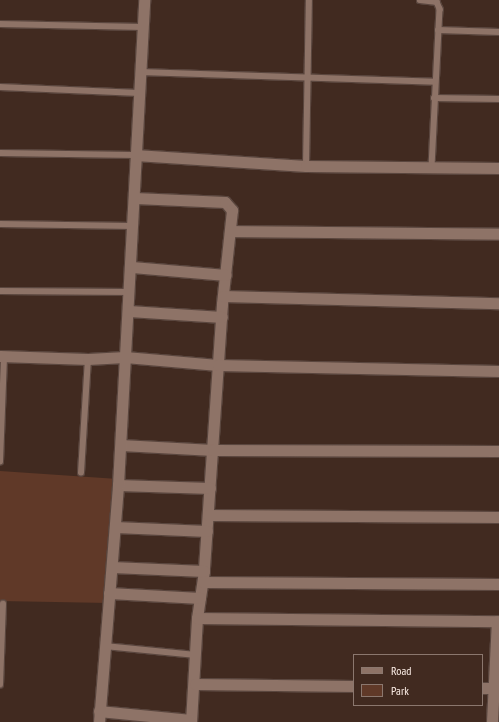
<!DOCTYPE html>
<html>
<head>
<meta charset="utf-8">
<style>
	body { margin:0 }
	#map { position:relative; width:499px; height:722px; overflow:hidden; background:#412a20; font-family:"PT Sans Narrow",sans-serif }
	div>[style] { position:absolute }
	.green>* { inset:0; background:#603928 }
	.roads { filter:drop-shadow(1px 0 #5a463e) drop-shadow(-1px 0 #5a463e) drop-shadow(0 1px #5a463e) drop-shadow(0 -1px #5a463e) }
	.lane>* { height:5.5px; margin:-2.75px; padding:0 2.75px; transform-origin:2.75px; border-radius:2.75px; background:#8e7367 }
	.street>* { height:11px; margin:-5.5px; padding:0 5.5px; transform-origin:5.5px; border-radius:5.5px; background:#8e7367 }
	span { translate:-50% -50%; white-space:nowrap; text-align:center; line-height:1.15; -webkit-text-stroke:4px #412a20; paint-order:stroke }
	.legend { position:absolute; left:353px; top:654px; width:130px; height:52px; box-sizing:border-box; background:#412a20; border:1px solid #8b776e; margin:0; padding:5px 7px; list-style:none; font-size:12px; color:#faebe4 }
	.legend li { display:flex; align-items:center; gap:8px; height:20px }
	.legend b { width:20px; border:1px solid #8b776e }
</style>
</head>
<body>
<div id="map">
	<div class="green">
		<div style="clip-path:polygon(0 471px,118px 479px,109px 603px,0 601px)"></div>
	</div>
	<div class="roads">
		<div class="lane">
			<div style="left:420px;top:0;width:17px;rotate:7deg"></div>
			<div style="left:437px;top:2px;width:8px;rotate:67deg"></div>
			<div style="left:440px;top:9px;width:158px;rotate:92.9deg"></div>
			<div style="left:0;top:24px;width:143px;rotate:1.2deg"></div>
			<div style="left:438px;top:30px;width:61px;rotate:1.9deg"></div>
			<div style="left:140px;top:72px;width:295px;rotate:1.9deg"></div>
			<div style="left:0;top:87px;width:139px;rotate:2.5deg"></div>
			<div style="left:434px;top:98px;width:65px;rotate:0.9deg"></div>
			<div style="left:0;top:153px;width:135px;rotate:0.8deg"></div>
			<div style="left:306px;top:166px;width:166px;rotate:-89deg"></div>
			<div style="left:0;top:224px;width:133px;rotate:0.9deg"></div>
			<div style="left:0;top:291px;width:130px;rotate:0.4deg"></div>
			<div style="left:0;top:462px;width:106px;rotate:-87.8deg"></div>
			<div style="left:81px;top:473px;width:114px;rotate:-86.5deg"></div>
			<div style="left:105px;top:646px;width:91px;rotate:5.6deg"></div>
			<div style="left:0;top:685px;width:81px;rotate:-87.9deg"></div>
		</div>
		<div class="street">
			<div style="left:135px;top:155px;width:171px;rotate:3.7deg"></div>
			<div style="left:306px;top:166px;width:193px;rotate:0.6deg"></div>
			<div style="left:135px;top:198px;width:90px;rotate:2.5deg"></div>
			<div style="left:225px;top:202px;width:11px;rotate:49deg"></div>
			<div style="left:232px;top:210px;width:95px;rotate:96.1deg"></div>
			<div style="left:222px;top:304px;width:268px;rotate:93.9deg"></div>
			<div style="left:204px;top:571px;width:48px;rotate:98.5deg"></div>
			<div style="left:197px;top:618px;width:104px;rotate:93.3deg"></div>
			<div style="left:230px;top:231px;width:269px;rotate:0.6deg"></div>
			<div style="left:132px;top:267px;width:94px;rotate:4.9deg"></div>
			<div style="left:223px;top:296px;width:276px;rotate:1.5deg"></div>
			<div style="left:129px;top:311px;width:93px;rotate:3.7deg"></div>
			<div style="left:0;top:356px;width:88px;rotate:2deg"></div>
			<div style="left:88px;top:359px;width:37px;rotate:-3deg"></div>
			<div style="left:125px;top:357px;width:93px;rotate:4.9deg"></div>
			<div style="left:218px;top:365px;width:281px;rotate:1.2deg"></div>
			<div style="left:121px;top:445px;width:92px;rotate:3.1deg"></div>
			<div style="left:213px;top:450px;width:286px;rotate:0.2deg"></div>
			<div style="left:118px;top:485px;width:92px;rotate:1.9deg"></div>
			<div style="left:208px;top:515px;width:291px;rotate:0.4deg"></div>
			<div style="left:115px;top:527px;width:92px;rotate:2.5deg"></div>
			<div style="left:112px;top:567px;width:92px;rotate:2.5deg"></div>
			<div style="left:203px;top:582px;width:296px;rotate:0.4deg"></div>
			<div style="left:109px;top:593px;width:91px;rotate:3.1deg"></div>
			<div style="left:197px;top:618px;width:302px;rotate:0.6deg"></div>
			<div style="left:195px;top:684px;width:159px;rotate:0.7deg"></div>
			<div style="left:482px;top:688px;width:11px"></div>
			<div style="left:99px;top:711px;width:92px;rotate:5.6deg"></div>
			<div style="left:99px;top:722px;width:238px;rotate:-85.4deg"></div>
			<div style="left:118px;top:485px;width:486px;rotate:-86.9deg"></div>
			<div style="left:492px;top:722px;width:101px;rotate:-87.2deg"></div>
		</div>
	</div>
	<ul class="legend">
	<li><b style="height:5px;background:#8e7367"></b>Road</li>
	<li><b style="height:11px;background:#603928"></b>Park</li>
	</ul>
</div>
</body>
</html>
